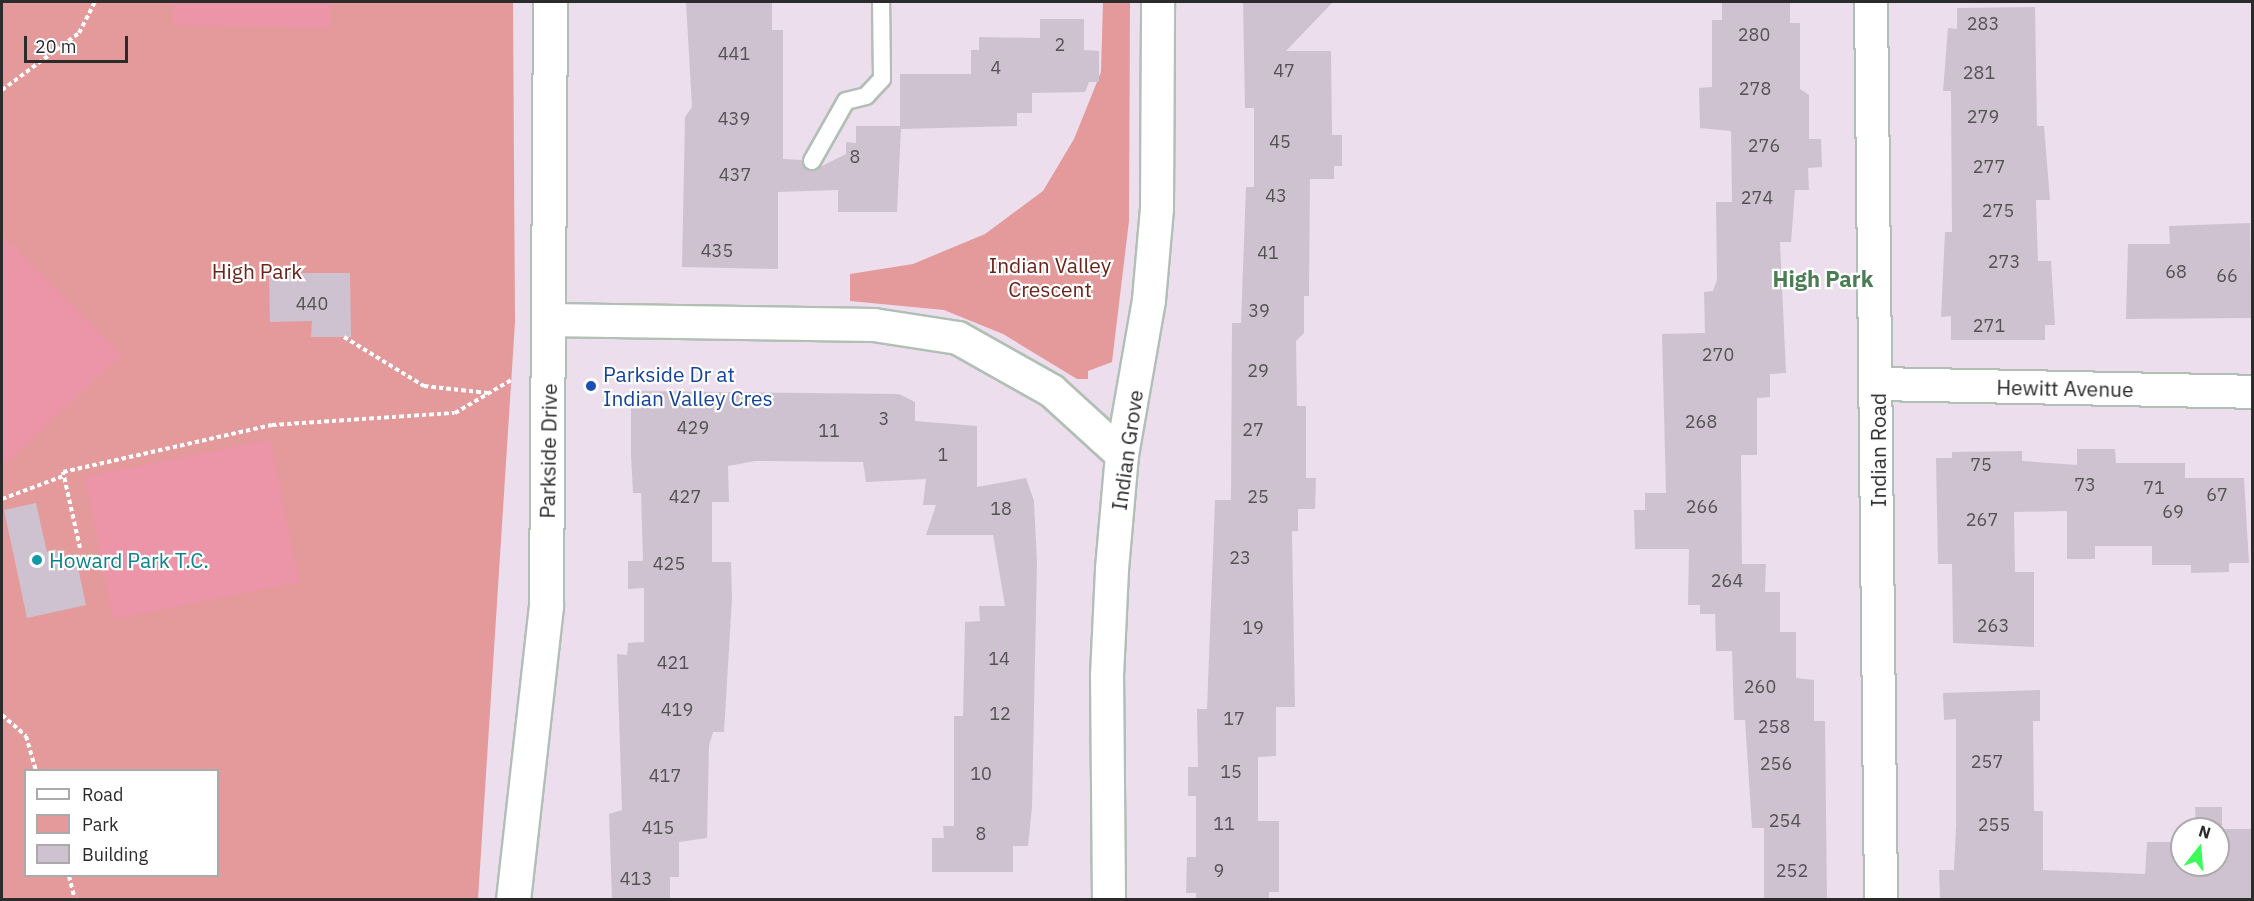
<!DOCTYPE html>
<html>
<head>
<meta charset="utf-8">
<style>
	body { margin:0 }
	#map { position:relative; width:2254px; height:901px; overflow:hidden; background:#ecdeed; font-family:"IBM Plex Sans",sans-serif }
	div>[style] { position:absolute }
	.green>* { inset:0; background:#e49a9a }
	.pitch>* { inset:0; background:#ec95a9 }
	.building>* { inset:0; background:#cfc2d0 }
	.path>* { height:4px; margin-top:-2px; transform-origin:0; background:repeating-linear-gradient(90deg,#fff 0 4.5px,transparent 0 7.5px) }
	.roads { filter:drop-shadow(2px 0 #b1bfb4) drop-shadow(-2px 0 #b1bfb4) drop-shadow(0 2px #b1bfb4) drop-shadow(0 -2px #b1bfb4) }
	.service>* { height:16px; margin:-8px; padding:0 8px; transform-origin:8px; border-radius:8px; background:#fff }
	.minor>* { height:32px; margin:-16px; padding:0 16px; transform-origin:16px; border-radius:16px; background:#fff }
	.secondary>* { height:33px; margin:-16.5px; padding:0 16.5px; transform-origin:16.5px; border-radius:16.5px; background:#fff }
	.dots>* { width:16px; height:16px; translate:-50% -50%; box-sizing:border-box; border:3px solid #fff; border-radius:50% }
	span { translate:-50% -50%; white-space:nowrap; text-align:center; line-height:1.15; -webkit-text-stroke:4.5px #fff; paint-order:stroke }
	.number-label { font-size:18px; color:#545154 }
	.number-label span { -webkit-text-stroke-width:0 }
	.park-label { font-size:21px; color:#6a251a }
	.transit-label { font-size:21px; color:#164399 }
	.left { translate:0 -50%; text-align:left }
	.street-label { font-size:21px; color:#2b2b2b }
	.culture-label { font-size:21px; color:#0d838f }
	.neighbourhood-label { font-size:22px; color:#4b7d54; font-weight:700 }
	.frame { position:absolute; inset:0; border:3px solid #2b2b2b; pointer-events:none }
	.legend { position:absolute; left:24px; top:769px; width:195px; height:108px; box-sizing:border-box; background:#fff; border:2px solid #aaa; margin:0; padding:8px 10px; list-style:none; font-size:18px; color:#2b2b2b }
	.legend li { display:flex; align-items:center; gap:12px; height:30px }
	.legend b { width:30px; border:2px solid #aaa }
	.north { position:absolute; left:2170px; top:817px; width:60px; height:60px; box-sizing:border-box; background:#fff; border:2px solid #aaa; border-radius:50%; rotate:17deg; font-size:16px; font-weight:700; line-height:24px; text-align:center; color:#2b2b2b }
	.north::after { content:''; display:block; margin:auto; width:21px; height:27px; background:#3cfc5c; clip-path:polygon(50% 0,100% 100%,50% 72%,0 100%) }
	.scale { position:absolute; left:24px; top:36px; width:104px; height:27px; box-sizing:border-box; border:3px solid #2b2b2b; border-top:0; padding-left:8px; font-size:18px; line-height:21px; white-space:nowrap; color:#2b2b2b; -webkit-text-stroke:4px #fff; paint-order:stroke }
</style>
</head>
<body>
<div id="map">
	<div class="green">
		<div style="clip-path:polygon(evenodd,2px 2px,513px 2px,515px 322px,478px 899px,2px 900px,2px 2px,26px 770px,218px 770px,218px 876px,26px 876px,26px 770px)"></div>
		<div style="clip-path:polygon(1103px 2px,1130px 2px,1129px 221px,1112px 362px,1088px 371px,1088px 379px,1077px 379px,1003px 334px,944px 310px,850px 301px,850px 274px,913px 264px,985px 234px,1043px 191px,1074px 139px,1101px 72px)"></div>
	</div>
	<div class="pitch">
		<div style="clip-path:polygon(174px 2px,330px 2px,330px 28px,173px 25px)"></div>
		<div style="clip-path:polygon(2px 235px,121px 355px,6px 463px,2px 458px)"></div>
		<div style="clip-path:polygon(270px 440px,299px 582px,113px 619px,85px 477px)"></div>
	</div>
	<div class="building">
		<div style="clip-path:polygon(686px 2px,772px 2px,772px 30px,783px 30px,783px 159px,802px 160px,812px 171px,846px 154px,846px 142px,856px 143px,856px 126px,900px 126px,900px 74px,971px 74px,971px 50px,979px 50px,979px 37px,1040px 38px,1040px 19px,1084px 19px,1084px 50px,1099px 51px,1099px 82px,1089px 82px,1085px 92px,1032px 93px,1032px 113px,1017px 113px,1017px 126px,901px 129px,897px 212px,838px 212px,838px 190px,778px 192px,778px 269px,682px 267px,685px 117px,692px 107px)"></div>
		<div style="clip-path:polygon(1243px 2px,1333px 2px,1286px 51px,1331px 51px,1332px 135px,1342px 135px,1342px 166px,1334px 166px,1334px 179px,1310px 179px,1309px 296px,1304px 296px,1304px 333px,1296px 341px,1297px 406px,1306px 406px,1306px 478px,1316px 478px,1315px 509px,1298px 509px,1298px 531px,1292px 531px,1295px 707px,1276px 707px,1276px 756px,1258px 757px,1258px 821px,1279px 821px,1279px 892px,1269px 892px,1269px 900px,1196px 900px,1196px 893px,1186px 893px,1187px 857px,1196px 857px,1196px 796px,1188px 796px,1188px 767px,1198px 767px,1197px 709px,1207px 709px,1215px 500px,1231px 500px,1232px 323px,1241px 323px,1246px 187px,1254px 187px,1254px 108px,1245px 108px)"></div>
		<div style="clip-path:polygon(1722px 2px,1790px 2px,1790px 23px,1800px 23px,1800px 89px,1809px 95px,1809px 139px,1821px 139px,1822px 167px,1808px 168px,1809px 190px,1795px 190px,1791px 242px,1780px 242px,1786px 373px,1770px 374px,1770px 397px,1757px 398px,1757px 455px,1741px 455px,1742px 564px,1766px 564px,1765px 592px,1780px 592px,1780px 632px,1796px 632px,1796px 678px,1814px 680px,1814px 721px,1825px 721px,1827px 900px,1764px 900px,1764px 828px,1752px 828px,1745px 720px,1734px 720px,1732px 651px,1716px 651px,1715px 614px,1700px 614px,1700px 605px,1688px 605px,1689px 549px,1635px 549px,1634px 510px,1645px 510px,1645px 493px,1666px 493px,1662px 334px,1705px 333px,1704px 292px,1713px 291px,1717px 280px,1716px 202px,1732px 202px,1731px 131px,1700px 128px,1699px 88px,1712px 87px,1712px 20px,1722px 20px)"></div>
		<div style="clip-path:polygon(2035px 7px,2037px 126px,2044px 126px,2050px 200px,2036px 200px,2038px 261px,2051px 261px,2055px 325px,2045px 325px,2045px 340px,1951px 340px,1951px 316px,1941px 317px,1945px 232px,1952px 232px,1951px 91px,1943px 91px,1948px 28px,1957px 29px,1957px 8px)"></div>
		<div style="clip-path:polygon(2250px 223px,2252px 318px,2126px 319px,2128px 244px,2170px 244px,2169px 226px)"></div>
		<div style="clip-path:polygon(269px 273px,350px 273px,351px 337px,311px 337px,312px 321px,270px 322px)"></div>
		<div style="clip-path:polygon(640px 391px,899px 394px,915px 402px,915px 421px,977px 426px,977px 487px,1026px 478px,1034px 501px,1037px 563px,1032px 807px,1028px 846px,1013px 846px,1013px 872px,932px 872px,932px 838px,944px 838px,943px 826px,954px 826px,954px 716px,963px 716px,965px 622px,980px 621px,979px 606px,1005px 606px,993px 535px,926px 535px,936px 505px,923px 505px,926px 479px,866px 482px,863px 462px,755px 461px,728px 466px,729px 502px,712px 502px,712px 562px,731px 562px,732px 599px,724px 732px,713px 732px,709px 746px,707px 838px,679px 842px,679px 877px,670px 877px,670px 898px,612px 899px,609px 814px,622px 810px,617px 654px,627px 655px,628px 643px,644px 642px,644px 588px,628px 589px,628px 561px,643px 561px,641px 493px,633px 493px,631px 455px,631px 401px)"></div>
		<div style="clip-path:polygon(2077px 449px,2115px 449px,2116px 463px,2185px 463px,2185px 478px,2244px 478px,2249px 563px,2229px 563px,2229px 572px,2191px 573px,2191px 565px,2152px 565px,2152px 546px,2095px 546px,2095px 559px,2067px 559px,2067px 511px,2014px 512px,2015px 572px,2034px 572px,2034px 647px,1953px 643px,1952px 564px,1938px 564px,1936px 458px,1952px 458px,1952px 452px,2022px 451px,2022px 461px,2077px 465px)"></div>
		<div style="clip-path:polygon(36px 503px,47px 552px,56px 549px,61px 571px,78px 568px,86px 605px,27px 618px,4px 510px)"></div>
		<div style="clip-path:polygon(2040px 690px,2040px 721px,2033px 721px,2034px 811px,2043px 811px,2043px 870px,2145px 874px,2147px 842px,2182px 842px,2182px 865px,2218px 865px,2218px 829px,2196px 829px,2195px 807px,2222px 807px,2222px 829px,2253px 829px,2253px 900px,1940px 900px,1939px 870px,1954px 870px,1956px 826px,1956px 719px,1944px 720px,1943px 693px)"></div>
	</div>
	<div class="path">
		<div style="left:2px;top:90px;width:96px;rotate:-36.5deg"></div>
		<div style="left:79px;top:33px;width:35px;rotate:-63deg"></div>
		<div style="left:344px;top:337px;width:94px;rotate:31.5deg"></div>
		<div style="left:424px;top:386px;width:64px;rotate:6.2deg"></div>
		<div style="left:2px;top:499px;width:66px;rotate:-20.4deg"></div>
		<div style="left:80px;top:548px;width:78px;rotate:-102.6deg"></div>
		<div style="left:63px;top:472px;width:214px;rotate:-12.7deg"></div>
		<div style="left:272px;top:425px;width:183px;rotate:-3.8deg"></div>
		<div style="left:455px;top:413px;width:67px;rotate:-30.4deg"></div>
		<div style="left:2px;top:715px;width:32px;rotate:41deg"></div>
		<div style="left:26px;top:736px;width:35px;rotate:74deg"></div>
		<div style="left:69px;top:876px;width:25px;rotate:76deg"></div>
	</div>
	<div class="roads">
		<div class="service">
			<div style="left:812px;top:161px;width:69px;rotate:-60.5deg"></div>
			<div style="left:846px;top:101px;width:21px;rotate:-14deg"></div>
			<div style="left:866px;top:96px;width:23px;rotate:-47deg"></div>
			<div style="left:882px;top:79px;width:77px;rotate:-90.7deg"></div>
		</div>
		<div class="minor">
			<div style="left:1871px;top:2px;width:898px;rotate:89.36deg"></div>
			<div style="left:548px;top:320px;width:326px;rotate:0.9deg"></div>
			<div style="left:874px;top:325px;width:85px;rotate:8.8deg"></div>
			<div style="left:958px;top:338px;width:108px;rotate:29.4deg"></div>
			<div style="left:1052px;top:391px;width:95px;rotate:42.4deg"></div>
			<div style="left:1878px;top:384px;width:374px;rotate:1.2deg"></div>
			<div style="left:1109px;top:900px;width:224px;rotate:-90.5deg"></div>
			<div style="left:1107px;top:676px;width:107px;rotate:-87.3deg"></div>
			<div style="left:1112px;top:569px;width:114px;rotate:-85deg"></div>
			<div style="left:1122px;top:455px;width:157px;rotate:-80.1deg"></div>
			<div style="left:1149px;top:300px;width:92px;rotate:-85deg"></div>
			<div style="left:1157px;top:208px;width:206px;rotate:-89.7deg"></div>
		</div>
		<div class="secondary">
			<div style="left:513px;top:900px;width:296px;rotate:-83.6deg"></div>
			<div style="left:546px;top:606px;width:604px;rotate:-89.62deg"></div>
		</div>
	</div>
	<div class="dots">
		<div style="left:591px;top:386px;background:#1a4fb4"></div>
		<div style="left:37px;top:560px;background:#0f9aa8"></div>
	</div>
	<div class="number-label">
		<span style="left:1983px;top:24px">283</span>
		<span style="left:1754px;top:35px">280</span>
		<span style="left:1060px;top:45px">2</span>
		<span style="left:734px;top:54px">441</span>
		<span style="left:996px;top:68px">4</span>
		<span style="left:1284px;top:71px">47</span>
		<span style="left:1979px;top:73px">281</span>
		<span style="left:1755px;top:89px">278</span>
		<span style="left:1983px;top:117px">279</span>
		<span style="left:734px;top:119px">439</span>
		<span style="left:1280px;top:142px">45</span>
		<span style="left:1764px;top:146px">276</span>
		<span style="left:855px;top:157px">8</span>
		<span style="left:1989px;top:167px">277</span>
		<span style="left:735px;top:175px">437</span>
		<span style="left:1276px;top:196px">43</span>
		<span style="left:1757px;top:198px">274</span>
		<span style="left:1998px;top:211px">275</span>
		<span style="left:717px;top:251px">435</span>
		<span style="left:1268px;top:253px">41</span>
		<span style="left:2004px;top:262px">273</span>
		<span style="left:2176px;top:272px">68</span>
		<span style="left:2227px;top:276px">66</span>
		<span style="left:312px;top:304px">440</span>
		<span style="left:1259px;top:311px">39</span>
		<span style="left:1989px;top:326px">271</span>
		<span style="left:1718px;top:355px">270</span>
		<span style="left:1258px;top:371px">29</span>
		<span style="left:884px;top:419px">3</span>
		<span style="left:1701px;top:422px">268</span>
		<span style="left:693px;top:428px">429</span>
		<span style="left:1253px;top:430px">27</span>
		<span style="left:829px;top:431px">11</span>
		<span style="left:943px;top:455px">1</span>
		<span style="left:1981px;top:465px">75</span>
		<span style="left:2085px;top:485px">73</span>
		<span style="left:2154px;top:488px">71</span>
		<span style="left:2217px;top:495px">67</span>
		<span style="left:685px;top:497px">427</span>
		<span style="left:1258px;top:497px">25</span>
		<span style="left:1702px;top:507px">266</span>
		<span style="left:1001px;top:509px">18</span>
		<span style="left:2173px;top:512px">69</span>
		<span style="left:1982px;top:520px">267</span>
		<span style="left:1240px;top:558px">23</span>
		<span style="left:669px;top:564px">425</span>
		<span style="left:1727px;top:581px">264</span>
		<span style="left:1993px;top:626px">263</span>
		<span style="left:1253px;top:628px">19</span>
		<span style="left:999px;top:659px">14</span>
		<span style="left:673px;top:663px">421</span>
		<span style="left:1760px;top:687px">260</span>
		<span style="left:677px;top:710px">419</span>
		<span style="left:1000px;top:714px">12</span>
		<span style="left:1234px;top:719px">17</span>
		<span style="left:1774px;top:727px">258</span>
		<span style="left:1987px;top:762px">257</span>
		<span style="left:1776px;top:764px">256</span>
		<span style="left:1231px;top:772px">15</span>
		<span style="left:981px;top:774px">10</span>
		<span style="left:665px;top:776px">417</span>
		<span style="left:1785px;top:821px">254</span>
		<span style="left:1224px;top:824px">11</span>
		<span style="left:1994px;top:825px">255</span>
		<span style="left:658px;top:828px">415</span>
		<span style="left:981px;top:834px">8</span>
		<span style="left:1219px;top:871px">9</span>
		<span style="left:1792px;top:871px">252</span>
		<span style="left:636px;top:879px">413</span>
	</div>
	<div class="park-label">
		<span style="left:1050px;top:277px">Indian Valley<br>Crescent</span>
		<span style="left:257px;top:271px">High Park</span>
	</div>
	<div class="transit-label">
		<span class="left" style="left:603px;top:386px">Parkside Dr at<br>Indian Valley Cres</span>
	</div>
	<div class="street-label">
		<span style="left:2065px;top:388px;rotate:1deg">Hewitt Avenue</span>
		<span style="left:1127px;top:450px;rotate:-82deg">Indian Grove</span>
		<span style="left:1878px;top:450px;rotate:-90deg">Indian Road</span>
		<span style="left:548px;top:451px;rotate:-89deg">Parkside Drive</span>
	</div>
	<div class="culture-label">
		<span class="left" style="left:49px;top:560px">Howard Park T.C.</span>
	</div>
	<div class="neighbourhood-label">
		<span style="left:1823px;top:279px">High Park</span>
	</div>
	<div class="frame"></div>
	<ul class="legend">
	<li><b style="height:8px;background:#fff"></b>Road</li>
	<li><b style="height:16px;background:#e49a9a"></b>Park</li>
	<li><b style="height:16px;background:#cfc2d0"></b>Building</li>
	</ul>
	<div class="north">N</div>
	<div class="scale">20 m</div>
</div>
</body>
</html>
